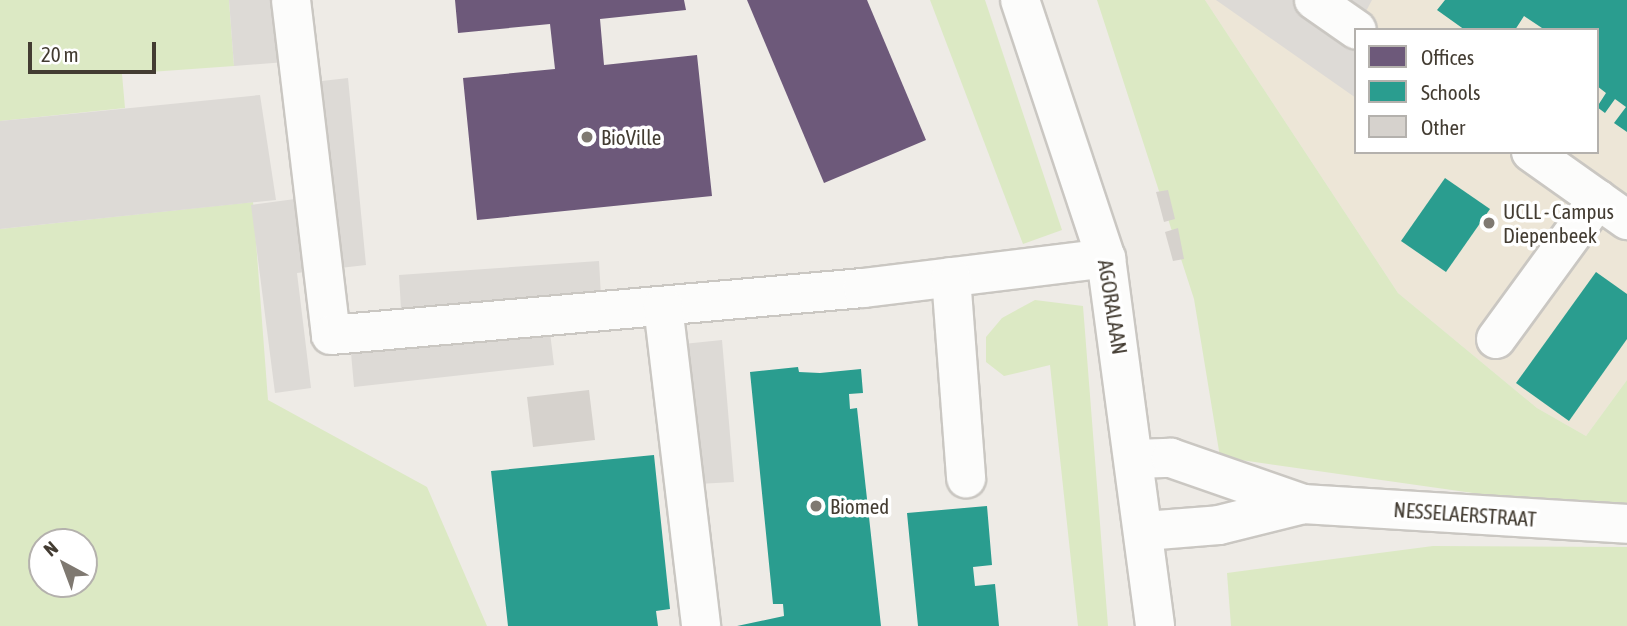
<!DOCTYPE html>
<html>
<head>
<meta charset="utf-8">
<style>
	body { margin:0 }
	#map { position:relative; width:1627px; height:626px; overflow:hidden; background:#eeebe6; font-family:"Asap Condensed",sans-serif }
	div>[style] { position:absolute }
	.education>* { inset:0; background:#ede6d7 }
	.green>* { inset:0; background:#dce9c4 }
	.parking>* { inset:0; background:#dddad6 }
	.offices>* { inset:0; background:#6d597a }
	.schools>* { inset:0; background:#2a9d8f }
	.building>* { inset:0; background:#d6d2cd }
	.roads { filter:drop-shadow(2px 0 #cac7c2) drop-shadow(-2px 0 #cac7c2) drop-shadow(0 2px #cac7c2) drop-shadow(0 -2px #cac7c2) }
	.minor>* { height:38px; margin:-19px; padding:0 19px; transform-origin:19px; border-radius:19px; background:#fcfcfb }
	.dots>* { width:19px; height:19px; translate:-50% -50%; box-sizing:border-box; border:4px solid #fff; border-radius:50% }
	span { translate:-50% -50%; white-space:nowrap; text-align:center; line-height:1.15; -webkit-text-stroke:7px #fff; paint-order:stroke }
	.poi-label { font-size:21px; color:#433c32 }
	.left { translate:0 -50%; text-align:left }
	.street-label { font-size:21px; color:#433c32 }
	.legend { position:absolute; left:1354px; top:28px; width:245px; height:126px; box-sizing:border-box; background:#fff; border:2px solid #b4b1ad; margin:0; padding:9px 12px; list-style:none; font-size:21px; color:#433c32 }
	.legend li { display:flex; align-items:center; gap:14px; height:35px }
	.legend b { width:35px; border:2px solid #b4b1ad }
	.north { position:absolute; left:28px; top:528px; width:70px; height:70px; box-sizing:border-box; background:#fff; border:2px solid #b4b1ad; border-radius:50%; rotate:319deg; font-size:19px; font-weight:700; line-height:28px; text-align:center; color:#433c32 }
	.north::after { content:''; display:block; margin:auto; width:24px; height:32px; background:#7f7971; clip-path:polygon(50% 0,100% 100%,50% 72%,0 100%) }
	.scale { position:absolute; left:28px; top:42px; width:128px; height:32px; box-sizing:border-box; border:4px solid #433c32; border-top:0; padding-left:9px; font-size:21px; line-height:24px; white-space:nowrap; color:#433c32; -webkit-text-stroke:5px #fff; paint-order:stroke }
</style>
</head>
<body>
<div id="map">
	<div class="education">
		<div style="clip-path:polygon(evenodd,1205px 0,1627px 0,1627px 380px,1586px 436px,1537px 408px,1398px 293px,1205px 0,1356px 30px,1597px 30px,1597px 152px,1356px 152px,1356px 30px)"></div>
	</div>
	<div class="green">
		<div style="clip-path:polygon(0 0,229px 0,234px 66px,122px 74px,125px 108px,0 121px)"></div>
		<div style="clip-path:polygon(930px 0,985px 0,1062px 230px,1023px 244px)"></div>
		<div style="clip-path:polygon(1097px 0,1205px 0,1398px 293px,1537px 408px,1586px 436px,1627px 380px,1627px 515px,1220px 457px,1194px 299px)"></div>
		<div style="clip-path:polygon(evenodd,253px 202px,268px 400px,427px 487px,487px 626px,0 626px,0 229px,253px 202px,42px 542px,84px 542px,84px 584px,42px 584px,42px 542px)"></div>
		<div style="clip-path:polygon(1035px 300px,1083px 306px,1108px 626px,1078px 626px,1050px 365px,1004px 376px,986px 362px,986px 337px,1002px 318px)"></div>
		<div style="clip-path:polygon(1433px 546px,1627px 547px,1627px 626px,1231px 626px,1227px 573px)"></div>
	</div>
	<div class="parking">
		<div style="clip-path:polygon(229px 0,293px 0,298px 61px,234px 66px)"></div>
		<div style="clip-path:polygon(1216px 0,1372px 0,1356px 30px,1356px 98px)"></div>
		<div style="clip-path:polygon(348px 78px,366px 265px,297px 273px,311px 388px,275px 393px,251px 205px,310px 197px,296px 84px)"></div>
		<div style="clip-path:polygon(260px 95px,276px 200px,0 229px,0 121px)"></div>
		<div style="clip-path:polygon(599px 261px,601px 296px,546px 300px,554px 365px,354px 387px,349px 330px,402px 326px,399px 275px)"></div>
		<div style="clip-path:polygon(722px 340px,734px 482px,680px 485px,664px 346px)"></div>
	</div>
	<div class="offices">
		<div style="clip-path:polygon(455px 0,684px 0,686px 10px,600px 19px,604px 65px,697px 55px,712px 196px,477px 220px,463px 78px,555px 69px,550px 24px,458px 33px)"></div>
		<div style="clip-path:polygon(747px 0,867px 0,926px 140px,824px 183px)"></div>
	</div>
	<div class="schools">
		<div style="clip-path:polygon(1445px 0,1627px 0,1627px 132px,1614px 123px,1626px 107px,1615px 99px,1605px 113px,1597px 107px,1606px 93px,1597px 86px,1597px 30px,1545px 30px,1524px 16px,1515px 30px,1465px 30px,1437px 10px)"></div>
		<div style="clip-path:polygon(1445px 178px,1490px 209px,1446px 272px,1401px 241px)"></div>
		<div style="clip-path:polygon(1596px 272px,1627px 294px,1627px 339px,1569px 421px,1516px 383px)"></div>
		<div style="clip-path:polygon(798px 367px,799px 372px,820px 373px,861px 369px,863px 393px,849px 394px,850px 409px,857px 408px,881px 626px,737px 626px,784px 616px,783px 604px,773px 604px,750px 372px)"></div>
		<div style="clip-path:polygon(654px 455px,670px 609px,656px 611px,658px 626px,508px 626px,491px 471px)"></div>
		<div style="clip-path:polygon(987px 506px,992px 565px,973px 567px,975px 586px,995px 584px,999px 626px,918px 626px,907px 513px)"></div>
	</div>
	<div class="building">
		<div style="clip-path:polygon(1168px 190px,1175px 219px,1164px 222px,1156px 192px)"></div>
		<div style="clip-path:polygon(1178px 228px,1184px 259px,1173px 261px,1165px 232px)"></div>
		<div style="clip-path:polygon(589px 390px,595px 440px,533px 447px,527px 397px)"></div>
	</div>
	<div class="roads">
		<div class="minor">
			<div style="left:291px;top:0;width:337px;rotate:83.2deg"></div>
			<div style="left:331px;top:335px;width:534px;rotate:-5.05deg"></div>
			<div style="left:863px;top:288px;width:245px;rotate:-7deg"></div>
			<div style="left:1020px;top:0;width:272px;rotate:71.6deg"></div>
			<div style="left:1106px;top:258px;width:371px;rotate:82.4deg"></div>
			<div style="left:1314px;top:0;width:52px;rotate:34.9deg"></div>
			<div style="left:1531px;top:152px;width:118px;rotate:35.3deg"></div>
			<div style="left:951px;top:277px;width:202px;rotate:85.7deg"></div>
			<div style="left:663px;top:306px;width:322px;rotate:83.2deg"></div>
			<div style="left:1496px;top:339px;width:173px;rotate:-53.9deg"></div>
			<div style="left:1135px;top:459px;width:36px;rotate:-2deg"></div>
			<div style="left:1171px;top:458px;width:140px;rotate:19.2deg"></div>
			<div style="left:1303px;top:504px;width:325px;rotate:3.5deg"></div>
			<div style="left:1145px;top:531px;width:74px;rotate:-4.6deg"></div>
			<div style="left:1219px;top:525px;width:87px;rotate:-14deg"></div>
		</div>
	</div>
	<div class="dots">
		<div style="left:587px;top:137px;background:#7f7971"></div>
		<div style="left:1489px;top:223px;background:#7f7971"></div>
		<div style="left:816px;top:506px;background:#7f7971"></div>
	</div>
	<div class="poi-label">
		<span class="left" style="left:601px;top:137px">BioVille</span>
		<span class="left" style="left:1503px;top:223px">UCLL - Campus<br>Diepenbeek</span>
		<span class="left" style="left:830px;top:506px">Biomed</span>
	</div>
	<div class="street-label">
		<span style="left:1113px;top:307px;rotate:81deg">AGORALAAN</span>
		<span style="left:1465px;top:514px;rotate:4deg">NESSELAERSTRAAT</span>
	</div>
	<ul class="legend">
	<li><b style="height:19px;background:#6d597a"></b>Offices</li>
	<li><b style="height:19px;background:#2a9d8f"></b>Schools</li>
	<li><b style="height:19px;background:#d6d2cd"></b>Other</li>
	</ul>
	<div class="north">N</div>
	<div class="scale">20 m</div>
</div>
</body>
</html>
